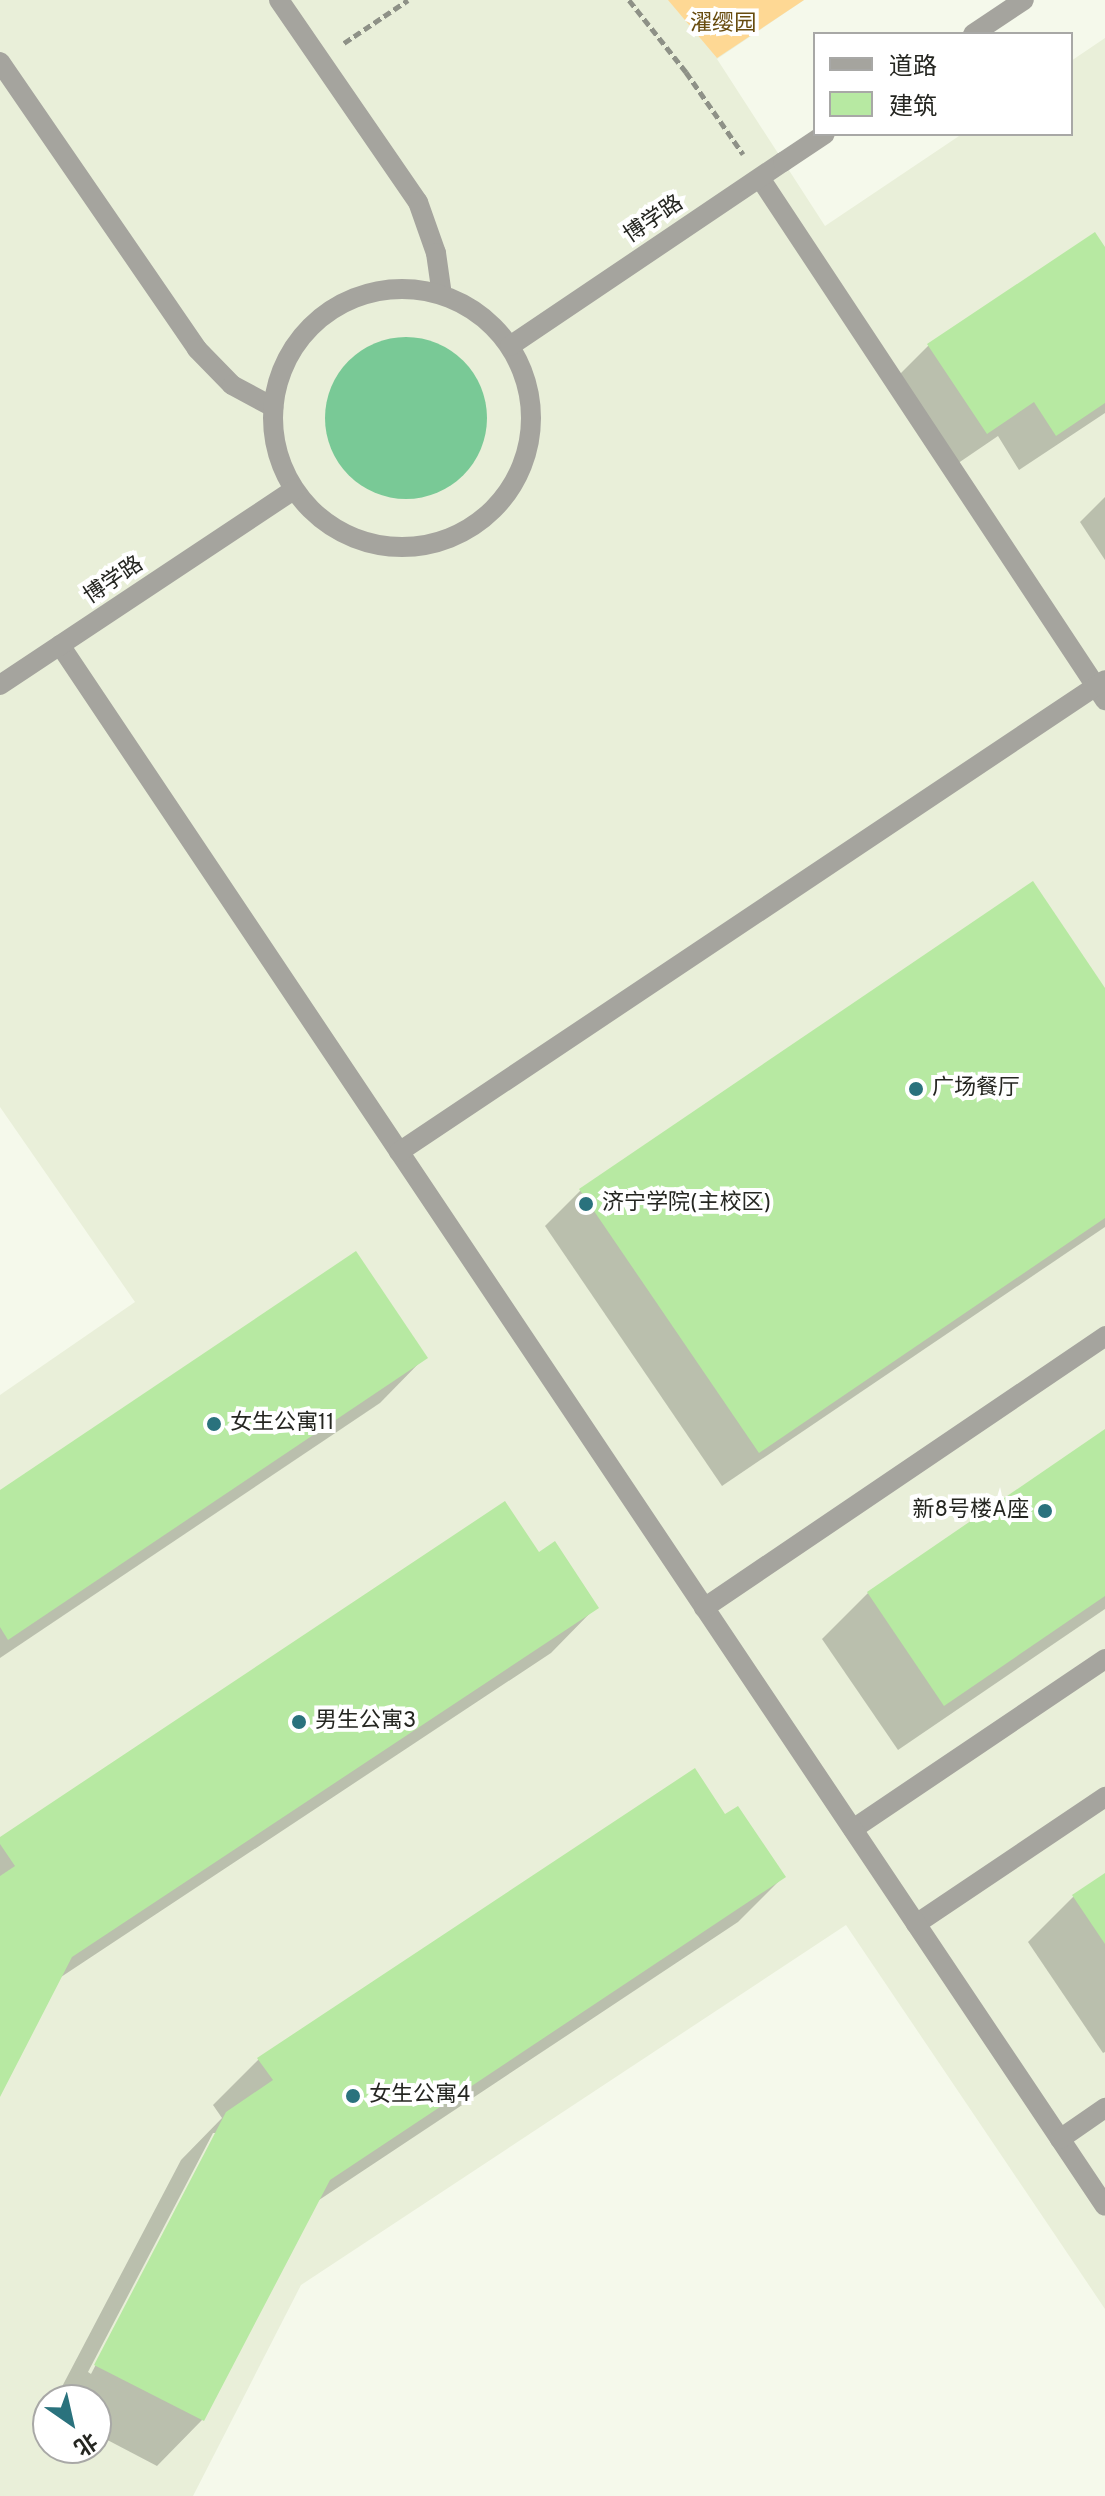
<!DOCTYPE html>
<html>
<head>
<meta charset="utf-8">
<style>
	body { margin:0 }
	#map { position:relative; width:1105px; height:2496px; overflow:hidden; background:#f5f9eb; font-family:Overpass,"Noto Sans SC",sans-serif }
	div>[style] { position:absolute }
	.built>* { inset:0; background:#e9efd9 }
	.green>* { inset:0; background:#fed894 }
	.water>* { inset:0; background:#79c996 }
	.round { border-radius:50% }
	.shadow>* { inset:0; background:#0003 }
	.building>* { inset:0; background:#b7e9a2 }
	.path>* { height:5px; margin-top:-2.5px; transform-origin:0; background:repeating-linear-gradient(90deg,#8e9187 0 8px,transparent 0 12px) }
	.service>* { height:20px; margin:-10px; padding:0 10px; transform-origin:10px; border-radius:10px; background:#a5a49e }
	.minor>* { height:20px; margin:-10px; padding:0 10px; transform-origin:10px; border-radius:10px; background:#a5a49e }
	.minor>.ring { margin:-10px; padding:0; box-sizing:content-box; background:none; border:20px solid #a5a49e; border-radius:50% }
	.tertiary>* { height:20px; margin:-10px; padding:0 10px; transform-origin:10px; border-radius:10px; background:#a5a49e }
	.dots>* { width:22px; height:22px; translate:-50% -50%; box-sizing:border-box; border:4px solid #fff; border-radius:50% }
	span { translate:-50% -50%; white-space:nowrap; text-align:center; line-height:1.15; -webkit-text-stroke:8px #fff; paint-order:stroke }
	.park-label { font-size:22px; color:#684c0f }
	.street-label { font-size:22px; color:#252621 }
	.poi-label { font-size:22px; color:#252621 }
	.left { translate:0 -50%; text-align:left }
	.right { translate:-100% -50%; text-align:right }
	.legend { position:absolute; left:813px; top:32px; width:260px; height:104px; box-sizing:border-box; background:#fff; border:2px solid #a8a8a6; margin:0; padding:10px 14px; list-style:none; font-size:24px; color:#252621 }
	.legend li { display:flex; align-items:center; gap:16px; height:40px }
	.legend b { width:40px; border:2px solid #a8a8a6 }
	.north { position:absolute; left:32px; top:2384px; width:80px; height:80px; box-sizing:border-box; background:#fff; border:2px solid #a8a8a6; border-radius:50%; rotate:146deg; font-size:22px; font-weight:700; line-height:32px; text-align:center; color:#252621 }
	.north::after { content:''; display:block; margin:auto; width:28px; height:36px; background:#2a727d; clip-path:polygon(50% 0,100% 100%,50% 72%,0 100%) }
</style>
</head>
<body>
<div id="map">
	<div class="built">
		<div style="clip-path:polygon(evenodd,0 0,804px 0,717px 59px,825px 226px,962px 134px,1071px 134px,1071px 61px,1105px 38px,1105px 2309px,846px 1925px,301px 2285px,193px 2496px,0 2496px,0 1395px,135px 1302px,0 1107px,0 0,48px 2400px,96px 2400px,96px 2448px,48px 2448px,48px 2400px)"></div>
	</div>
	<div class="green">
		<div style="clip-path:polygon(668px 0,804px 0,717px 58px)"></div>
	</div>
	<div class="water">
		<div class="round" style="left:325px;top:337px;width:162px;height:162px"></div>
	</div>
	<div class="shadow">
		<div style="clip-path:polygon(1095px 234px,1105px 249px,1105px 413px,1019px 470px,998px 436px,951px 468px,893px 381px,928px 346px)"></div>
		<div style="clip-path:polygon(1105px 497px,1105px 560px,1080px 522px)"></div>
		<div style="clip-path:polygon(1105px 992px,1105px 1227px,722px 1486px,545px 1226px,581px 1190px)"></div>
		<div style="clip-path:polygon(425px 1357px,380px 1403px,0 1658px,0 1493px)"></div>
		<div style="clip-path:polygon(1105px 1432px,1105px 1609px,898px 1750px,822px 1639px,868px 1593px)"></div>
		<div style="clip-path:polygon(538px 1554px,596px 1607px,551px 1653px,58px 1979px,0 2093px,0 1839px)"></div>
		<div style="clip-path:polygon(evenodd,725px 1816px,783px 1877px,738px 1922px,316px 2202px,202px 2420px,157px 2466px,96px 2434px,96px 2400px,55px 2400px,181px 2160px,222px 2118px,213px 2105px,259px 2059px,725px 1816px,213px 2133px,217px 2133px,91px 2374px,88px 2372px,213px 2133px)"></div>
		<div style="clip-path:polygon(1105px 1875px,1105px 2052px,1103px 2053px,1028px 1942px,1073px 1897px)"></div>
	</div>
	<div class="building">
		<div style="clip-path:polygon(1095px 232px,1105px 247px,1105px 403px,1056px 436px,1034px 402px,987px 434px,927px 344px)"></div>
		<div style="clip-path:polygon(1033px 881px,1105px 988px,1105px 1218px,759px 1453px,579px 1189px)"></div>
		<div style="clip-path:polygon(356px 1251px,428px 1358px,8px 1640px,0 1627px,0 1490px)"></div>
		<div style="clip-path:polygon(1105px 1429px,1105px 1596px,944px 1706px,867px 1592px)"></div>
		<div style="clip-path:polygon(505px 1501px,539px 1552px,555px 1541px,599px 1608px,72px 1957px,0 2097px,0 1876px,15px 1866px,0 1844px,0 1837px)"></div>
		<div style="clip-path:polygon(695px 1768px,725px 1814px,738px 1806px,786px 1877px,330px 2180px,204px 2421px,94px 2365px,226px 2112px,273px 2080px,257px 2058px)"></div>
		<div style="clip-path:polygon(1105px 1873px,1105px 1944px,1072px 1895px)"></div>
	</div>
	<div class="path">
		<div style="left:629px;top:0;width:92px;rotate:51.6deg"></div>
		<div style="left:686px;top:72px;width:100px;rotate:55.2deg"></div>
		<div style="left:344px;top:43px;width:77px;rotate:-33.9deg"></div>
	</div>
	<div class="service">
		<div style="left:853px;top:1829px;width:304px;rotate:-34deg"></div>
		<div style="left:916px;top:1924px;width:228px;rotate:-33.9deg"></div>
	</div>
	<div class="minor">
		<div style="left:279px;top:0;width:245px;rotate:55.5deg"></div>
		<div style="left:418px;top:202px;width:54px;rotate:70.6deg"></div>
		<div style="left:436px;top:253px;width:42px;rotate:81.9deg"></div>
		<div style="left:0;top:62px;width:348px;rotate:55.5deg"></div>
		<div style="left:197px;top:349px;width:50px;rotate:45.8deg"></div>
		<div style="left:232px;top:385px;width:47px;rotate:28.2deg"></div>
		<div style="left:760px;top:178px;width:626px;rotate:56.54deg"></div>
		<div class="ring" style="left:273px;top:289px;width:238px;height:238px"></div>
		<div style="left:510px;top:346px;width:329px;rotate:-34deg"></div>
		<div style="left:60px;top:645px;width:1878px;rotate:56.2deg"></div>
		<div style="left:0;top:685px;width:353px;rotate:-33.6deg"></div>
		<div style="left:399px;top:1152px;width:849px;rotate:-33.76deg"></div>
		<div style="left:704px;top:1608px;width:485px;rotate:-34.1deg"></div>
		<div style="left:1060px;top:2139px;width:55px;rotate:-34.6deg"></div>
	</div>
	<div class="tertiary">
		<div style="left:973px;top:34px;width:61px;rotate:-33.7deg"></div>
		<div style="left:783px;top:162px;width:50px;rotate:-33.7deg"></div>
	</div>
	<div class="dots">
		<div style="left:916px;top:1089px;background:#2a727d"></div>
		<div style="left:586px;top:1204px;background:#2a727d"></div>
		<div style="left:214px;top:1424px;background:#2a727d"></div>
		<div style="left:1045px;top:1511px;background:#2a727d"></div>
		<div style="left:299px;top:1722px;background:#2a727d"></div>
		<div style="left:353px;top:2096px;background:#2a727d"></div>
	</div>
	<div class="park-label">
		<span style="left:723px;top:25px">濯缨园</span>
	</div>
	<div class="street-label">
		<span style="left:654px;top:220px;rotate:-34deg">博学路</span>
		<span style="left:114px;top:581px;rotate:-34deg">博学路</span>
	</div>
	<div class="poi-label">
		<span class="left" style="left:932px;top:1089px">广场餐厅</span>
		<span class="left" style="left:602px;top:1204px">济宁学院(主校区)</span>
		<span class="left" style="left:230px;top:1424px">女生公寓11</span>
		<span class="right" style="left:1029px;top:1511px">新8号楼A座</span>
		<span class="left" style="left:315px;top:1722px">男生公寓3</span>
		<span class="left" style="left:369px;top:2096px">女生公寓4</span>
	</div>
	<ul class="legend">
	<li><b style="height:10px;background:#a5a49e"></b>道路</li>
	<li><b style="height:22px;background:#b7e9a2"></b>建筑</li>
	</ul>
	<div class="north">北</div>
</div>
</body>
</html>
